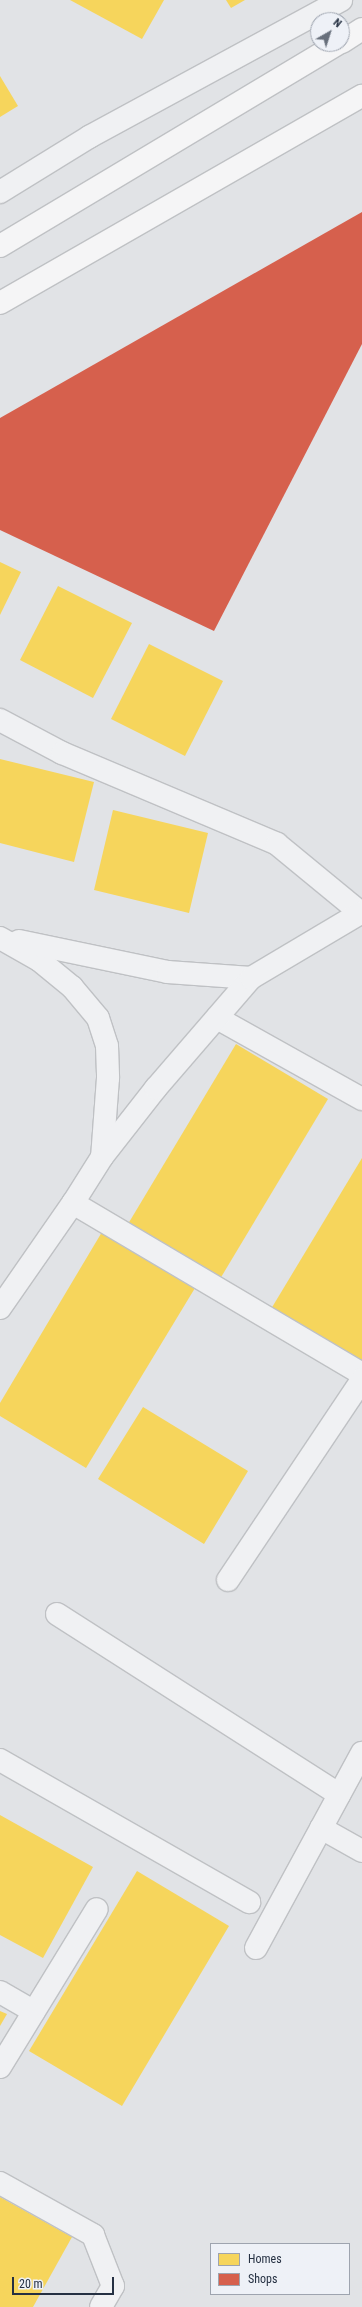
<!DOCTYPE html>
<html>
<head>
<meta charset="utf-8">
<style>
	body { margin:0 }
	#map { position:relative; width:362px; height:2307px; overflow:hidden; background:#e1e3e6; font-family:"Roboto Condensed",sans-serif }
	div>[style] { position:absolute }
	.homes>* { inset:0; background:#f6d55c }
	.shops>* { inset:0; background:#d6604d }
	.roads { filter:drop-shadow(1px 0 #bfc1c4) drop-shadow(-1px 0 #bfc1c4) drop-shadow(0 1px #bfc1c4) drop-shadow(0 -1px #bfc1c4) }
	.minor>* { height:22px; margin:-11px; padding:0 11px; transform-origin:11px; border-radius:11px; background:#f0f1f3 }
	.major>* { height:22px; margin:-11px; padding:0 11px; transform-origin:11px; border-radius:11px; background:#f5f5f6 }
	span { translate:-50% -50%; white-space:nowrap; text-align:center; line-height:1.15; -webkit-text-stroke:4px #eef1f7; paint-order:stroke }
	.legend { position:absolute; left:210px; top:2243px; width:140px; height:52px; box-sizing:border-box; background:#eef1f7; border:1px solid #9ea4af; margin:0; padding:5px 7px; list-style:none; font-size:12px; color:#253042 }
	.legend li { display:flex; align-items:center; gap:8px; height:20px }
	.legend b { width:20px; border:1px solid #9ea4af }
	.north { position:absolute; left:310px; top:12px; width:40px; height:40px; box-sizing:border-box; background:#eef1f7; border:1px solid #9ea4af; border-radius:50%; rotate:39deg; font-size:11px; font-weight:700; line-height:16px; text-align:center; color:#253042 }
	.north::after { content:''; display:block; margin:auto; width:14px; height:18px; background:#676f7b; clip-path:polygon(50% 0,100% 100%,50% 72%,0 100%) }
	.scale { position:absolute; left:12px; top:2277px; width:102px; height:18px; box-sizing:border-box; border:2px solid #253042; border-top:0; padding-left:5px; font-size:12px; line-height:14px; white-space:nowrap; color:#253042; -webkit-text-stroke:3px #eef1f7; paint-order:stroke }
</style>
</head>
<body>
<div id="map">
	<div class="homes">
		<div style="clip-path:polygon(70px 0,164px 0,142px 39px)"></div>
		<div style="clip-path:polygon(226px 0,245px 0,231px 8px)"></div>
		<div style="clip-path:polygon(0 76px,18px 106px,0 117px)"></div>
		<div style="clip-path:polygon(0 562px,21px 572px,0 615px)"></div>
		<div style="clip-path:polygon(58px 586px,132px 623px,93px 698px,20px 660px)"></div>
		<div style="clip-path:polygon(149px 644px,223px 681px,185px 756px,111px 719px)"></div>
		<div style="clip-path:polygon(0 759px,94px 782px,74px 862px,0 843px)"></div>
		<div style="clip-path:polygon(113px 810px,208px 833px,189px 913px,94px 890px)"></div>
		<div style="clip-path:polygon(236px 1044px,328px 1099px,220px 1279px,128px 1224px)"></div>
		<div style="clip-path:polygon(362px 1158px,362px 1364px,271px 1309px)"></div>
		<div style="clip-path:polygon(102px 1232px,195px 1288px,86px 1468px,0 1416px,0 1403px)"></div>
		<div style="clip-path:polygon(143px 1407px,248px 1471px,204px 1544px,98px 1479px)"></div>
		<div style="clip-path:polygon(0 1815px,93px 1867px,43px 1958px,0 1935px)"></div>
		<div style="clip-path:polygon(137px 1871px,229px 1926px,122px 2106px,29px 2051px)"></div>
		<div style="clip-path:polygon(0 2011px,7px 2014px,0 2026px)"></div>
		<div style="clip-path:polygon(0 2197px,72px 2237px,33px 2307px,0 2307px)"></div>
	</div>
	<div class="shops">
		<div style="clip-path:polygon(362px 212px,362px 344px,214px 631px,0 530px,0 418px)"></div>
	</div>
	<div class="roads">
		<div class="minor">
			<div style="left:0;top:192px;width:105px;rotate:-31.7deg"></div>
			<div style="left:89px;top:137px;width:287px;rotate:-28.5deg"></div>
			<div style="left:0;top:720px;width:70px;rotate:28deg"></div>
			<div style="left:62px;top:753px;width:233px;rotate:22.9deg"></div>
			<div style="left:277px;top:844px;width:109px;rotate:39.4deg"></div>
			<div style="left:0;top:938px;width:45px;rotate:29.4deg"></div>
			<div style="left:39px;top:960px;width:43px;rotate:39.3deg"></div>
			<div style="left:72px;top:987px;width:40px;rotate:50deg"></div>
			<div style="left:98px;top:1018px;width:29px;rotate:72deg"></div>
			<div style="left:107px;top:1046px;width:32px;rotate:88deg"></div>
			<div style="left:108px;top:1078px;width:79px;rotate:94.3deg"></div>
			<div style="left:19px;top:941px;width:152px;rotate:11.8deg"></div>
			<div style="left:168px;top:972px;width:83px;rotate:4.1deg"></div>
			<div style="left:217px;top:1018px;width:166px;rotate:29.2deg"></div>
			<div style="left:73px;top:1203px;width:336px;rotate:30.6deg"></div>
			<div style="left:0;top:1308px;width:128px;rotate:-55.2deg"></div>
			<div style="left:73px;top:1203px;width:54px;rotate:-57.8deg"></div>
			<div style="left:102px;top:1157px;width:88px;rotate:-52deg"></div>
			<div style="left:156px;top:1088px;width:145px;rotate:-49.2deg"></div>
			<div style="left:251px;top:978px;width:129px;rotate:-30.7deg"></div>
			<div style="left:228px;top:1580px;width:241px;rotate:-56.2deg"></div>
			<div style="left:57px;top:1614px;width:335px;rotate:32.6deg"></div>
			<div style="left:0;top:1760px;width:287px;rotate:29.7deg"></div>
			<div style="left:321px;top:1828px;width:47px;rotate:29.3deg"></div>
			<div style="left:256px;top:1948px;width:222px;rotate:-61.5deg"></div>
			<div style="left:0;top:1992px;width:39px;rotate:30deg"></div>
			<div style="left:0;top:2067px;width:185px;rotate:-58.5deg"></div>
			<div style="left:0;top:2183px;width:107px;rotate:29.2deg"></div>
			<div style="left:93px;top:2235px;width:55px;rotate:68.6deg"></div>
			<div style="left:113px;top:2286px;width:24px;rotate:120deg"></div>
		</div>
		<div class="major">
			<div style="left:342px;top:42px;width:24px;rotate:-33deg"></div>
			<div style="left:0;top:246px;width:394px;rotate:-30.9deg"></div>
			<div style="left:0;top:303px;width:417px;rotate:-29.8deg"></div>
		</div>
	</div>
	<ul class="legend">
	<li><b style="height:11px;background:#f6d55c"></b>Homes</li>
	<li><b style="height:11px;background:#d6604d"></b>Shops</li>
	</ul>
	<div class="north">N</div>
	<div class="scale">20 m</div>
</div>
</body>
</html>
